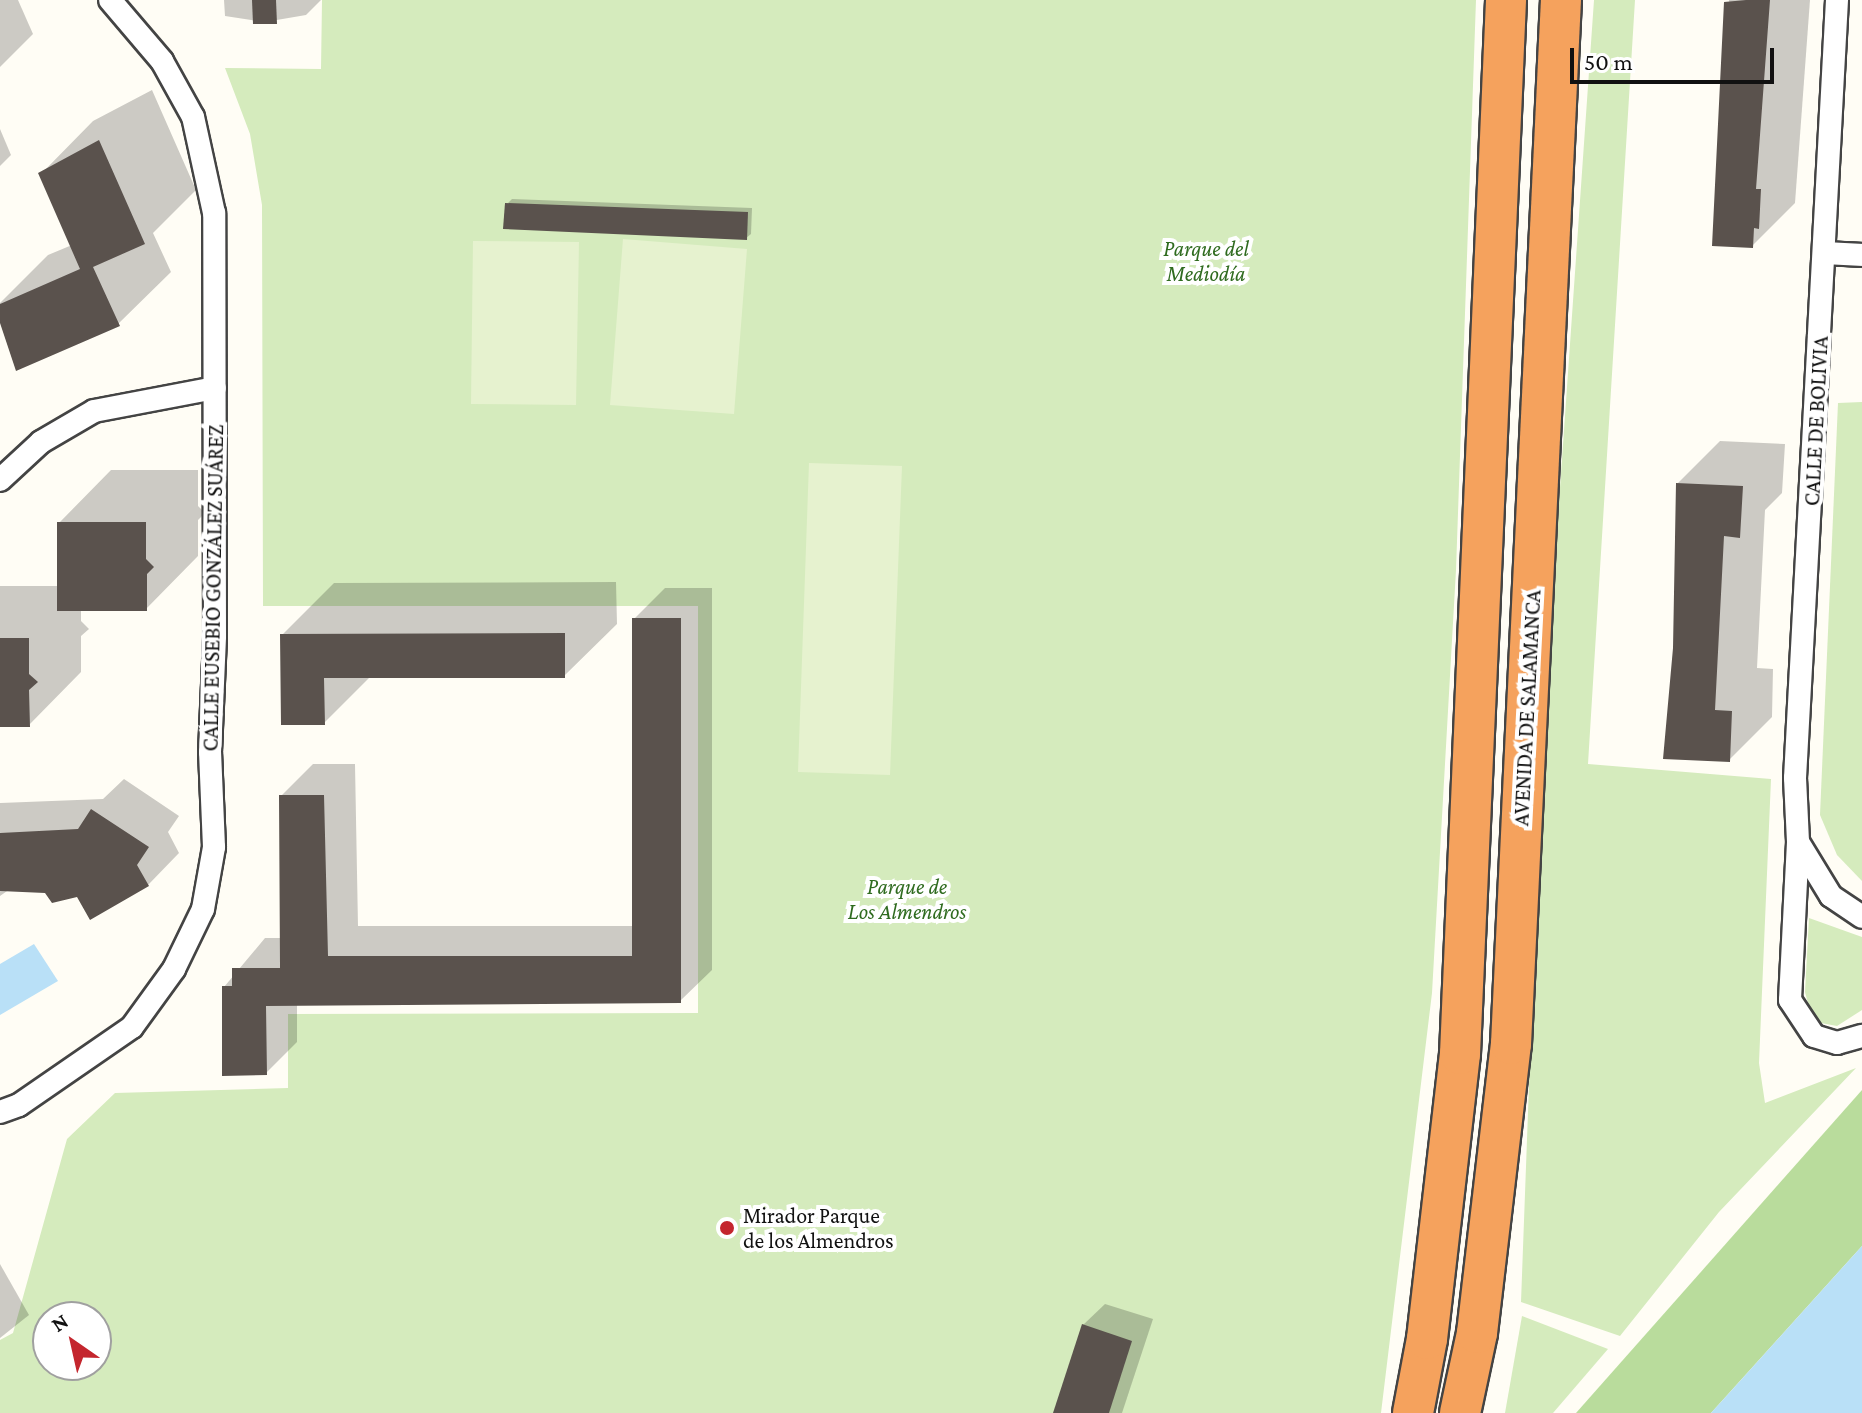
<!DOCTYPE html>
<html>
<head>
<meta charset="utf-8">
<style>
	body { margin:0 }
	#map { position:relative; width:1862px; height:1413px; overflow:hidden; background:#fffdf5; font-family:"Crimson Pro",serif }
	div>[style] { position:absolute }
	.green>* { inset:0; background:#d5ebbd }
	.forest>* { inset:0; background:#b9dc9c }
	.pitch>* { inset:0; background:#e6f2cf }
	.water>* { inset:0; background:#b9e0f7 }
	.shadow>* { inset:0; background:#0003 }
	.building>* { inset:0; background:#5a524d }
	.roads { filter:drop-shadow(2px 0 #444) drop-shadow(-2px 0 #444) drop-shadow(0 2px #444) drop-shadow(0 -2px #444) }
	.street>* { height:22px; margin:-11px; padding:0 11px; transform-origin:11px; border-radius:11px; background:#fff }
	.highway>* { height:40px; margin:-20px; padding:0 20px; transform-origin:20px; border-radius:20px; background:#f5a25d }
	.dots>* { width:22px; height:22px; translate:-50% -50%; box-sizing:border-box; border:4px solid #fff; border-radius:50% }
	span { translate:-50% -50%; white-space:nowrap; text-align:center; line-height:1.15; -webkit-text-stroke:8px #fff; paint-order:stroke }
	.park-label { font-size:22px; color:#2f6b1f; font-style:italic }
	.street-label { font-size:22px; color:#111 }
	.poi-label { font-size:22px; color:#111 }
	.left { translate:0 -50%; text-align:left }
	.north { position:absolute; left:32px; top:1301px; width:80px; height:80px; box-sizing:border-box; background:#fff; border:2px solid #a0a0a0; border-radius:50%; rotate:326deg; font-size:22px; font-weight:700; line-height:32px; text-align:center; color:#111 }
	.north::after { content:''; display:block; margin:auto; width:28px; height:36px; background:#c4262e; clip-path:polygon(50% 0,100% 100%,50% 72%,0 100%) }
	.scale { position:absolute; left:1570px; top:48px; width:204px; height:36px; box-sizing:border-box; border:4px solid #111; border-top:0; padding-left:10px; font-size:24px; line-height:28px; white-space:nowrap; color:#111; -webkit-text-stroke:6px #fff; paint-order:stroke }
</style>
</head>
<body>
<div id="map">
	<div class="green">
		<div style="clip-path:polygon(evenodd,322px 0,1476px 0,1456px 570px,1432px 993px,1381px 1413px,0 1413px,0 1340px,13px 1333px,67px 1139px,115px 1093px,288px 1088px,288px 1014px,698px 1013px,698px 606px,263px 606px,262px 205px,250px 134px,225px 68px,321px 69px,322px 0,48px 1317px,96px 1317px,96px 1365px,48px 1365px,48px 1317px)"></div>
		<div style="clip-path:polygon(1594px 0,1635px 0,1588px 764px,1771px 779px,1759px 1063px,1765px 1103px,1856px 1068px,1719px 1212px,1620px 1336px,1521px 1302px,1541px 760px)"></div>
		<div style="clip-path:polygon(1862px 402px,1862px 881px,1837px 855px,1820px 815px,1838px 403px)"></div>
		<div style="clip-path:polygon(1809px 918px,1862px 937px,1862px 1010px,1837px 1026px,1821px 1023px,1810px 1011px,1805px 992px)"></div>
		<div style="clip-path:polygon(1522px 1316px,1608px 1349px,1553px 1413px,1505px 1413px)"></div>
	</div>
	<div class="forest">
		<div style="clip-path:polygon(1862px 1090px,1862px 1246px,1711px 1413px,1576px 1413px)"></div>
	</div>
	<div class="pitch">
		<div style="clip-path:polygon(623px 239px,747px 249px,734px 414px,610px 405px)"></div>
		<div style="clip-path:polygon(473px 241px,579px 242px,576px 405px,471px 404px)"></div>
		<div style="clip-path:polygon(809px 463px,902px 466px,890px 775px,798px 772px)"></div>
	</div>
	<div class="water">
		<div style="clip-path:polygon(34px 944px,58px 981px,0 1015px,0 964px)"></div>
		<div style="clip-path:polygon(1862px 1246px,1862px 1413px,1711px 1413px,1731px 1391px)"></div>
	</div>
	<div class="shadow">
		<div style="clip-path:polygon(0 0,18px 0,33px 34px,0 67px)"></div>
		<div style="clip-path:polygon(224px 0,321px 0,306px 15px,265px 22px,225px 16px)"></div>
		<div style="clip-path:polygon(1729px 0,1810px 0,1795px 203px,1752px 246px)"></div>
		<div style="clip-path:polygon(152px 90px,196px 190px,153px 233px,171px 272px,118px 324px,0 320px,0 303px,48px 255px,72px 245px,41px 174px,93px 121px)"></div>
		<div style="clip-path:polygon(0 129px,11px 155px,0 166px)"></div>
		<div style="clip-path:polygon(512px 199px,752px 208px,751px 234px,746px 238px,507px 204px)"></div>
		<div style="clip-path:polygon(1720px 441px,1785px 444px,1782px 493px,1765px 510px,1757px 668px,1773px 669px,1772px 717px,1729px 760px,1675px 648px,1678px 483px)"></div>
		<div style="clip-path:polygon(111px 470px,198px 470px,198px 506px,205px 513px,198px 520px,198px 556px,146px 609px,81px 609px,81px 621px,89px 629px,81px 636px,81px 672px,29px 725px,0 725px,0 586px,59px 586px,59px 523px)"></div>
		<div style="clip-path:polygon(616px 582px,617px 624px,564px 676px,371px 676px,324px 723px,282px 635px,334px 583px)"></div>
		<div style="clip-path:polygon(665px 588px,712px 588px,712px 970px,680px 1001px,297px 1003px,297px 1042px,266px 1073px,224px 987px,265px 938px,282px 938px,281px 796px,313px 764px,355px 764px,358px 926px,634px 926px,634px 619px)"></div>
		<div style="clip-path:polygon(124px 779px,179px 816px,168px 832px,179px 853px,148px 885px,91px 918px,78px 895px,10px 889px,0 896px,0 803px,103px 799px)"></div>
		<div style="clip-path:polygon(0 1264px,29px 1315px,0 1338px)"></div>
		<div style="clip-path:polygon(1105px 1304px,1153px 1319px,1122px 1413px,1055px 1413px,1083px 1325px)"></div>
	</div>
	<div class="building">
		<div style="clip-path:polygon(252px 0,276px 0,277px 24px,253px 24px)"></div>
		<div style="clip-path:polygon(1746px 0,1770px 0,1756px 189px,1761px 189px,1759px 229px,1754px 228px,1753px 248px,1712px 246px,1724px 2px)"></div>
		<div style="clip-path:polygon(99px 140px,145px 244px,93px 267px,120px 326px,16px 371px,0 323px,0 304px,80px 269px,38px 173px)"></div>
		<div style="clip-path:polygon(505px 203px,748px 212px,747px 240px,503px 229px)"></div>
		<div style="clip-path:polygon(1676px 483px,1743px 486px,1740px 538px,1724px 536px,1715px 710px,1732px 711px,1730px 762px,1663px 759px,1673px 648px)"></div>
		<div style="clip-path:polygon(57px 522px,146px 522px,146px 559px,154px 567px,147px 574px,147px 611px,57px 611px)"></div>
		<div style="clip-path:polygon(632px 618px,681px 618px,681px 1003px,266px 1006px,267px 1075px,222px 1076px,222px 986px,232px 986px,232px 968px,280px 968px,279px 795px,324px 795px,328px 956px,632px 956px)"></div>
		<div style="clip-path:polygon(565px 633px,565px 678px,324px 678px,325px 725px,281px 725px,280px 634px)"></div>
		<div style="clip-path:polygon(0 638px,29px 638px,29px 674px,38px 682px,29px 690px,30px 727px,0 727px)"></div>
		<div style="clip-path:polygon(91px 809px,149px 847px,137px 865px,149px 886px,90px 920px,77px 897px,52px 903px,45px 893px,0 891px,0 833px,78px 829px)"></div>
		<div style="clip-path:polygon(1082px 1324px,1132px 1341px,1109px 1413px,1053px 1413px)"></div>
	</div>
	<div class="roads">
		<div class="street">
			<div style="left:1837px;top:0;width:779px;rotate:93.09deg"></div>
			<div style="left:1795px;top:778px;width:64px;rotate:87.3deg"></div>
			<div style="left:1798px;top:842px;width:63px;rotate:58.6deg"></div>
			<div style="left:1831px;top:896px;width:37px;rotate:34deg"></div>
			<div style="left:1826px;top:253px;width:36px;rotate:3deg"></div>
			<div style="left:0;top:480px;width:56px;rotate:-42.8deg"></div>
			<div style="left:41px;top:442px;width:61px;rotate:-30.3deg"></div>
			<div style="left:94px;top:411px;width:123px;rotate:-10.8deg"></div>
			<div style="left:1798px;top:842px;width:158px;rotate:92.9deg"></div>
			<div style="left:1790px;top:1000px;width:43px;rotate:56.3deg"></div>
			<div style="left:1814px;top:1036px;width:24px;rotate:17deg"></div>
			<div style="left:1837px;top:1043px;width:26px;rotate:-16deg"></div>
			<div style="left:0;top:1112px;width:20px;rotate:-20deg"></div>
			<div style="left:19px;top:1105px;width:137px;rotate:-34.6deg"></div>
			<div style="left:132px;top:1027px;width:72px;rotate:-54.1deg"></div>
			<div style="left:174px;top:969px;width:67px;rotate:-64.2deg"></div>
			<div style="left:203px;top:909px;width:63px;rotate:-79.9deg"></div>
			<div style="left:214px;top:847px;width:95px;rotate:-92.4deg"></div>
			<div style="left:210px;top:752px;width:116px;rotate:-87.5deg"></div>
			<div style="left:215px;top:636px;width:423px;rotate:-90.1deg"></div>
			<div style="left:214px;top:213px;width:98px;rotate:-102.3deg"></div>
			<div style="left:193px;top:117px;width:64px;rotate:-119deg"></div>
			<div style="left:162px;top:61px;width:80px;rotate:-130.4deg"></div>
		</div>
		<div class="highway">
			<div style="left:1413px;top:1413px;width:75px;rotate:-79.3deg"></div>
			<div style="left:1427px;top:1339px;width:287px;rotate:-83.4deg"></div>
			<div style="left:1460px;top:1054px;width:1055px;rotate:-87.5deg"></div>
			<div style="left:1460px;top:1413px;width:82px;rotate:-78deg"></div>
			<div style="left:1477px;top:1333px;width:291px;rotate:-83.3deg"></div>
			<div style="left:1511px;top:1044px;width:1045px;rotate:-87.26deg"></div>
		</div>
	</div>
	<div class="dots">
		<div style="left:727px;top:1228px;background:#c4262e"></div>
	</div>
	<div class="park-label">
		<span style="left:1206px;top:261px">Parque del<br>Mediodía</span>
		<span style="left:907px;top:899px">Parque de<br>Los Almendros</span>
	</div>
	<div class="street-label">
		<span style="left:1816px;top:421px;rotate:-87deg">CALLE DE BOLIVIA</span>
		<span style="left:213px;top:588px;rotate:-89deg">CALLE EUSEBIO GONZÁLEZ SUÁREZ</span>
		<span style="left:1527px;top:708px;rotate:-87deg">AVENIDA DE SALAMANCA</span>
	</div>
	<div class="poi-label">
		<span class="left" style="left:743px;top:1228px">Mirador Parque<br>de los Almendros</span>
	</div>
	<div class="north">N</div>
	<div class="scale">50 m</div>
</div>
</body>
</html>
